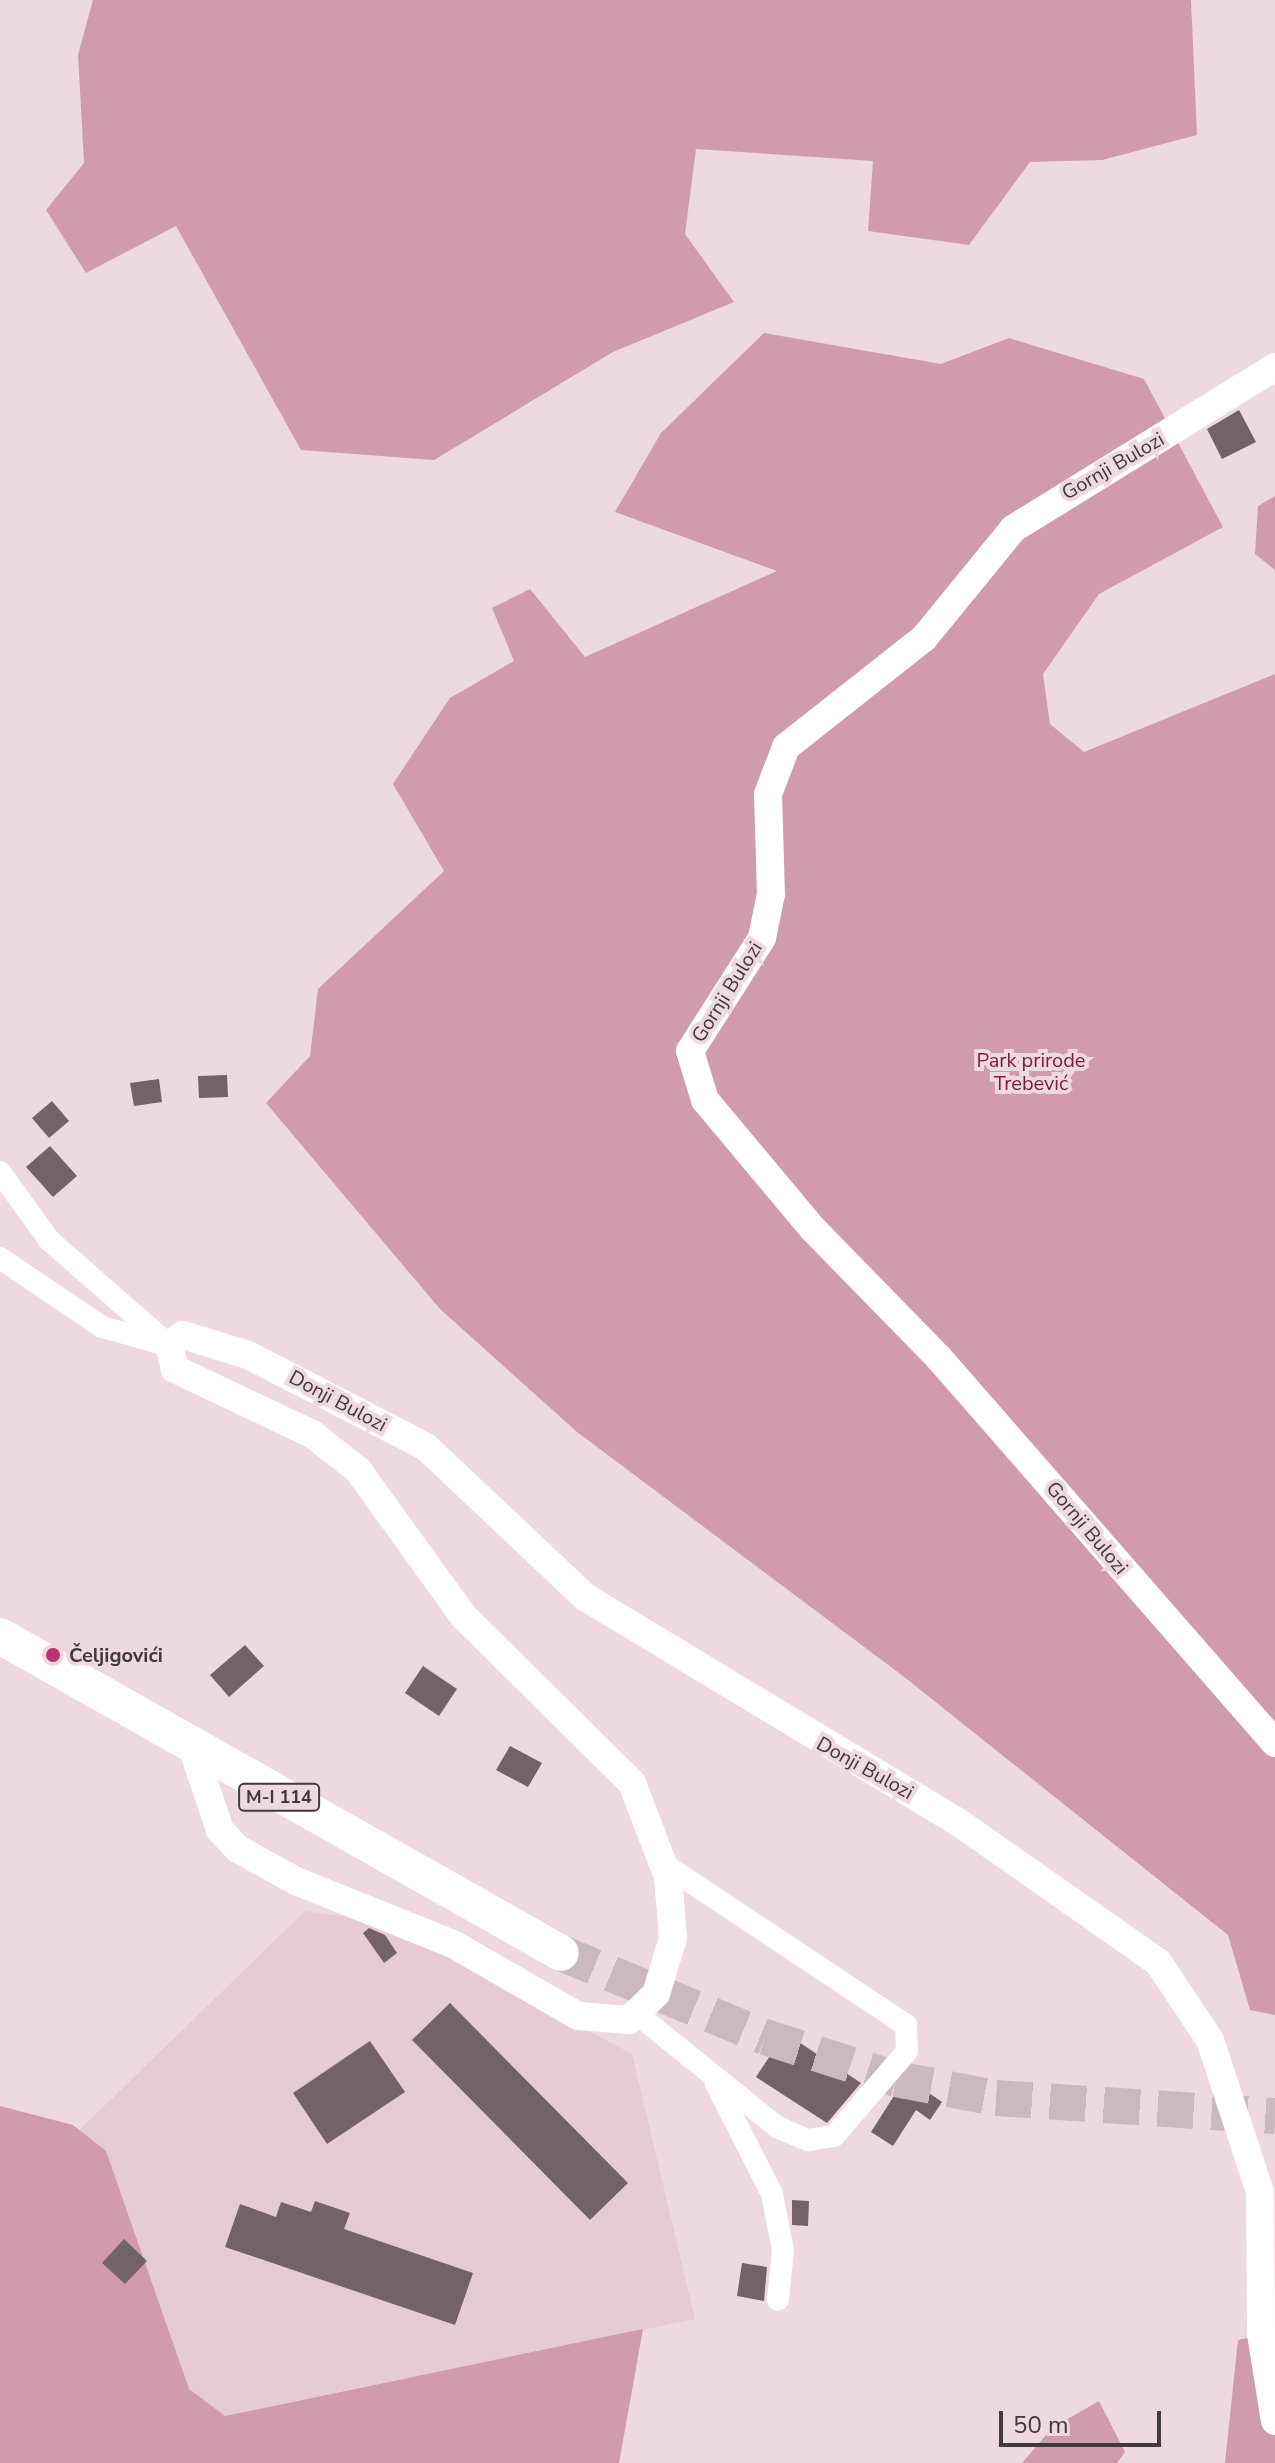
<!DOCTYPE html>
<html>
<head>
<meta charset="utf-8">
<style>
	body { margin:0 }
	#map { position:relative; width:1275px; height:2463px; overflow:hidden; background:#edd9de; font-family:"Nunito Sans",sans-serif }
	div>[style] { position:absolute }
	.built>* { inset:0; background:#e7cbd3 }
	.green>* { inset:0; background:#d09bac }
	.building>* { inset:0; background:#736267 }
	.primary-tunnel>* { height:36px; margin-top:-18px; transform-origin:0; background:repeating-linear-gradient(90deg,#cbb9bd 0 36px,transparent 0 54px) }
	.minor>* { height:22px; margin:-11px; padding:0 11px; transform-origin:11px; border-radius:11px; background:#fff }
	.tertiary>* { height:28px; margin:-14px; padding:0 14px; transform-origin:14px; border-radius:14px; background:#fff }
	.primary>* { height:36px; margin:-18px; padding:0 18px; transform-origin:18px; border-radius:18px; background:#fff }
	.dots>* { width:22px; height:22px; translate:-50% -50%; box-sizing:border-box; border:4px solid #edd9de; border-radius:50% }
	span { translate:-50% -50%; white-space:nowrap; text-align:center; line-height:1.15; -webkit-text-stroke:8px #edd9de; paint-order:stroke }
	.shield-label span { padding:2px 6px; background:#edd9de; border:2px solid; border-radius:6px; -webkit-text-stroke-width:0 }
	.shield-label { font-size:18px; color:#41393b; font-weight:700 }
	.street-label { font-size:20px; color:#41393b }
	.park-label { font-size:20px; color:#7a1b45 }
	.poi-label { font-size:20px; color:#41393b; font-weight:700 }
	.left { translate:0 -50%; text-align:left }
	.scale { position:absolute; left:999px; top:2411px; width:162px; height:36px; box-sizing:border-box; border:4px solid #41393b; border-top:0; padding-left:10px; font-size:24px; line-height:28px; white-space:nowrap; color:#41393b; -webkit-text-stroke:6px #edd9de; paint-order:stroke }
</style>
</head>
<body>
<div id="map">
	<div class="built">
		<div style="clip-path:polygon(305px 1911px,384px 1922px,632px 2054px,695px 2319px,208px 2419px,23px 2185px)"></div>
	</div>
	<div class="green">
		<div style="clip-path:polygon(93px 0,1191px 0,1197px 135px,1102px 160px,1030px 162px,969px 245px,868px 231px,873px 161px,696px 149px,685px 234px,734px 302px,613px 352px,434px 460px,301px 450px,176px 226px,86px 273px,46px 210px,84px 163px,78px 55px)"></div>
		<div style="clip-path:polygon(764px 333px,941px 364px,1009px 338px,1144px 379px,1223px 527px,1099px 594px,1043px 674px,1050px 724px,1084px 752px,1275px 674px,1275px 2015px,1250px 2010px,1228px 1935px,903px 1676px,577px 1432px,440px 1309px,266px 1103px,310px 1056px,318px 989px,444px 871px,393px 784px,450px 698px,514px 661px,492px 608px,530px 589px,585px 657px,777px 571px,615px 512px,661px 433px)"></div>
		<div style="clip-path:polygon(1275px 496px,1275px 570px,1255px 554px,1258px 506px)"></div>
		<div style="clip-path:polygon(0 2106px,73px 2125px,106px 2151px,189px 2389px,225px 2416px,643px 2329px,619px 2463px,0 2463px)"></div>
		<div style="clip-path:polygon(1275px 2332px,1275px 2463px,1225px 2463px,1238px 2340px)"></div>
		<div style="clip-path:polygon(1099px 2401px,1125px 2452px,1117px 2463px,1022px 2463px,1052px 2428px)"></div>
	</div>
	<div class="building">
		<div style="clip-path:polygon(1239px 410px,1256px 442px,1222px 459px,1207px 429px)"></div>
		<div style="clip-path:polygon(227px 1075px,228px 1097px,199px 1098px,198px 1076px)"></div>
		<div style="clip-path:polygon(159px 1079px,162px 1102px,134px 1106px,130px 1083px)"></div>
		<div style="clip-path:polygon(52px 1101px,69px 1121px,49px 1138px,32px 1118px)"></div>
		<div style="clip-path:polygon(50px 1146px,77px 1176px,53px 1197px,26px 1167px)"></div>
		<div style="clip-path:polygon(245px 1645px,264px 1666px,229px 1697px,210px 1675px)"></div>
		<div style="clip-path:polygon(423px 1666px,457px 1689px,439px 1716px,405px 1693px)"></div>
		<div style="clip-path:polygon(510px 1746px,542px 1763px,528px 1787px,496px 1770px)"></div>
		<div style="clip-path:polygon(369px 1928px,385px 1935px,397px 1953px,384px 1963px,363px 1933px)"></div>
		<div style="clip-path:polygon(450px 2003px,628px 2183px,590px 2220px,412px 2040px)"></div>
		<div style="clip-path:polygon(785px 2033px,861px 2083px,827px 2123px,756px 2077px)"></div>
		<div style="clip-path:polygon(370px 2041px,405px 2092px,327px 2144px,293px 2093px)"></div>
		<div style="clip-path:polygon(906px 2077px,942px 2102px,930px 2120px,916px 2110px,893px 2146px,871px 2132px)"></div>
		<div style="clip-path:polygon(792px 2200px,809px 2201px,808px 2226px,792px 2225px)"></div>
		<div style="clip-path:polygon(315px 2201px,350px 2213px,344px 2229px,473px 2273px,455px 2325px,225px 2247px,240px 2204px,276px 2217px,281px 2202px,311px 2212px)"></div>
		<div style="clip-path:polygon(124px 2239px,147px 2261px,125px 2284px,102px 2263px)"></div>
		<div style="clip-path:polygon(742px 2263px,767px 2267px,764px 2301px,737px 2296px)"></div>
	</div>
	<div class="primary-tunnel">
		<div style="left:561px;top:1953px;width:221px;rotate:22.4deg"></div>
		<div style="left:765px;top:2037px;width:138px;rotate:17.8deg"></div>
		<div style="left:896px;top:2079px;width:102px;rotate:10.8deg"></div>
		<div style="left:996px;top:2098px;width:280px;rotate:3.7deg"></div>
	</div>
	<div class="minor">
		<div style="left:0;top:1172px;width:84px;rotate:54.2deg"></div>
		<div style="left:49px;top:1240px;width:159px;rotate:41.2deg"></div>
		<div style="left:0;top:1258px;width:123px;rotate:34.1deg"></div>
		<div style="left:102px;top:1327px;width:60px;rotate:15.4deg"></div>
		<div style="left:637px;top:2014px;width:180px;rotate:38.9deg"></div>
		<div style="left:777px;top:2127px;width:34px;rotate:23deg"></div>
		<div style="left:808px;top:2140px;width:26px;rotate:-9deg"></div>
		<div style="left:834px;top:2136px;width:112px;rotate:-49.3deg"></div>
		<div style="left:907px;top:2051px;width:26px;rotate:-92deg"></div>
		<div style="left:906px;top:2025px;width:291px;rotate:-146.4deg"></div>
		<div style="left:716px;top:2084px;width:123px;rotate:63deg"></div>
		<div style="left:772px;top:2194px;width:57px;rotate:78.9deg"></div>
		<div style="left:783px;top:2250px;width:50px;rotate:95.7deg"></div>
	</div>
	<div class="tertiary">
		<div style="left:1275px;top:367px;width:308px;rotate:148.3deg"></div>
		<div style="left:1013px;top:529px;width:141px;rotate:129.2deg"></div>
		<div style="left:924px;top:638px;width:176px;rotate:141.7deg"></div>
		<div style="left:786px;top:747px;width:50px;rotate:111deg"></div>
		<div style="left:768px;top:794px;width:100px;rotate:88.3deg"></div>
		<div style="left:771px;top:894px;width:45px;rotate:101.6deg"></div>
		<div style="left:762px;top:938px;width:134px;rotate:122.5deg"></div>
		<div style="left:690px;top:1051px;width:51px;rotate:73deg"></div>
		<div style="left:705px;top:1100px;width:168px;rotate:50.1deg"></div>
		<div style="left:813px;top:1229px;width:180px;rotate:45.7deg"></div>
		<div style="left:939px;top:1358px;width:511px;rotate:48.89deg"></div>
		<div style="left:193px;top:1750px;width:84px;rotate:71.4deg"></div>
		<div style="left:220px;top:1830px;width:26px;rotate:47deg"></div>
		<div style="left:238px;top:1849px;width:66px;rotate:28.9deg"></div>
		<div style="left:296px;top:1881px;width:169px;rotate:21.9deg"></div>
		<div style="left:453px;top:1944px;width:144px;rotate:29.9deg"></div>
		<div style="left:578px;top:2016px;width:51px;rotate:4.5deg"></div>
		<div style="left:629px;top:2020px;width:37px;rotate:-44deg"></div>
		<div style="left:656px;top:1994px;width:59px;rotate:-73.1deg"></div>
		<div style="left:673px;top:1938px;width:61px;rotate:-94.7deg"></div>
		<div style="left:668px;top:1877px;width:101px;rotate:-111deg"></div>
		<div style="left:632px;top:1783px;width:236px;rotate:-135.3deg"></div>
		<div style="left:464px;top:1617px;width:181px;rotate:-125.8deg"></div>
		<div style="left:358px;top:1470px;width:58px;rotate:-142deg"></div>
		<div style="left:312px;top:1434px;width:152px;rotate:-154.6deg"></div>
		<div style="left:175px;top:1369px;width:25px;rotate:-104deg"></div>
		<div style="left:169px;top:1345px;width:17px;rotate:-36deg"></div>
		<div style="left:183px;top:1335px;width:68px;rotate:17.1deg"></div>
		<div style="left:248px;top:1355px;width:200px;rotate:27.3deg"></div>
		<div style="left:426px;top:1447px;width:219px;rotate:43.3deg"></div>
		<div style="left:585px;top:1597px;width:436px;rotate:31.1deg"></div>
		<div style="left:958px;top:1822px;width:244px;rotate:35deg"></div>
		<div style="left:1158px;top:1962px;width:94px;rotate:56.3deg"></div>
		<div style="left:1210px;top:2040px;width:160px;rotate:71.8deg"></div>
		<div style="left:1260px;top:2192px;width:142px;rotate:89.6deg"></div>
		<div style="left:1261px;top:2334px;width:88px;rotate:80.9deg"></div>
	</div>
	<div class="primary">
		<div style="left:0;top:1636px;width:644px;rotate:29.47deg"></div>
	</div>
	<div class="dots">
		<div style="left:53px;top:1655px;background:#bc336f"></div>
	</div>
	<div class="shield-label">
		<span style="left:279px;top:1797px">M-I 114</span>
	</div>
	<div class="street-label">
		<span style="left:1113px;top:466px;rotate:-30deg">Gornji Bulozi</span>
		<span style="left:727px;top:992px;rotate:-58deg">Gornji Bulozi</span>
		<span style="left:338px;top:1401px;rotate:28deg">Donji Bulozi</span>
		<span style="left:1087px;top:1528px;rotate:50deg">Gornji Bulozi</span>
		<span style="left:865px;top:1768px;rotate:29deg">Donji Bulozi</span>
	</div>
	<div class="park-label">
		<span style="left:1031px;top:1072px">Park prirode<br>Trebević</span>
	</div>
	<div class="poi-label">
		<span class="left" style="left:69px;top:1655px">Čeljigovići</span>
	</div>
	<div class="scale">50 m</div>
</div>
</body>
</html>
